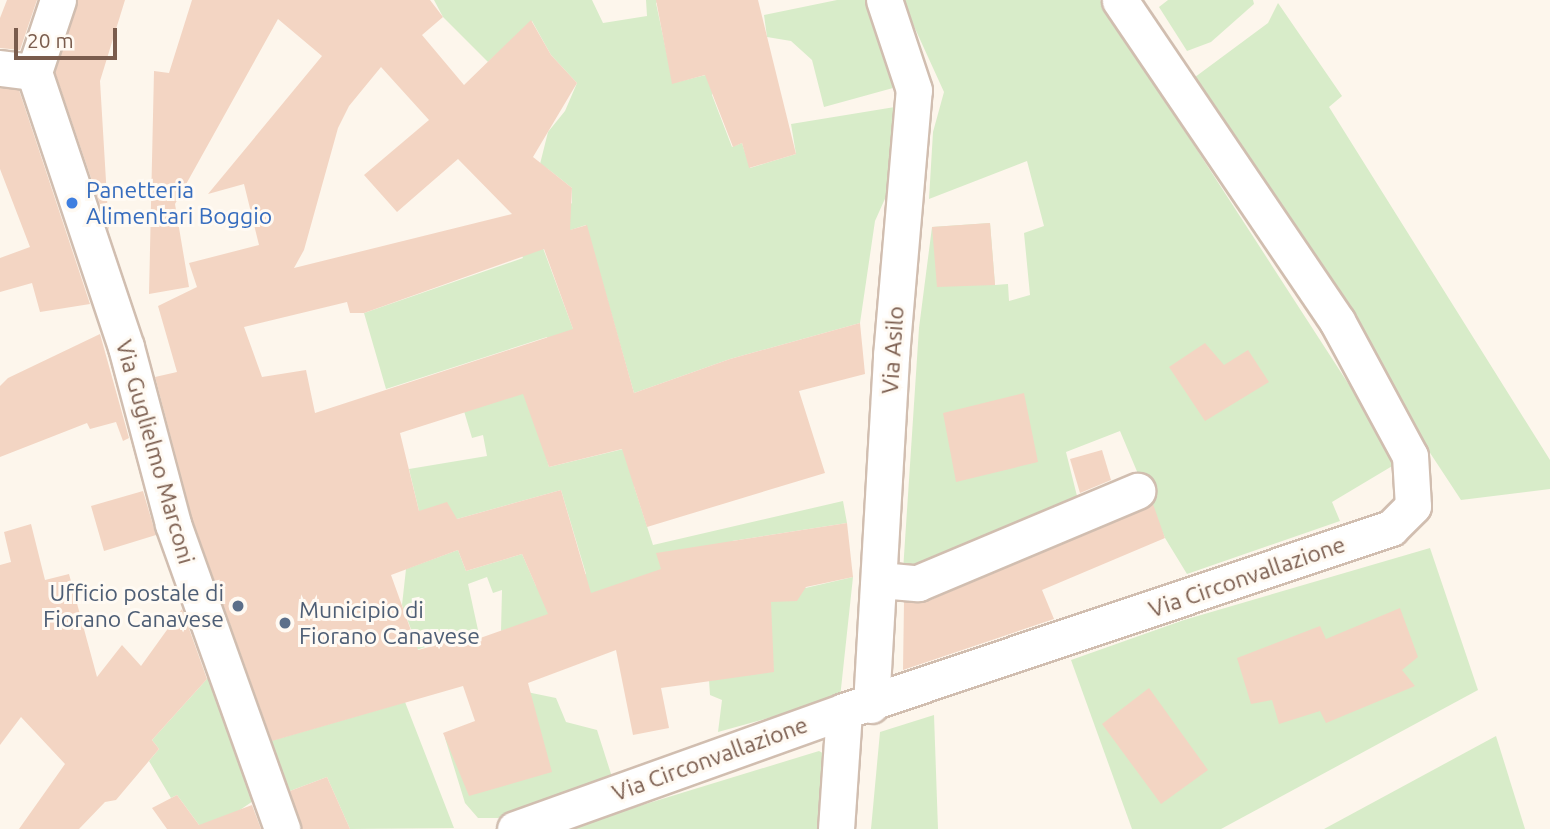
<!DOCTYPE html>
<html>
<head>
<meta charset="utf-8">
<style>
	body { margin:0 }
	#map { position:relative; width:1550px; height:829px; overflow:hidden; background:#fdf6ec; font-family:Ubuntu,sans-serif }
	div>[style] { position:absolute }
	.green>* { inset:0; background:#d8ecc9 }
	.building>* { inset:0; background:#f3d5c3 }
	.roads { filter:drop-shadow(2px 0 #d1beb0) drop-shadow(-2px 0 #d1beb0) drop-shadow(0 2px #d1beb0) drop-shadow(0 -2px #d1beb0) }
	.street>* { height:35px; margin:-17.5px; padding:0 17.5px; transform-origin:17.5px; border-radius:17.5px; background:#fff }
	.dots>* { width:19px; height:19px; translate:-50% -50%; box-sizing:border-box; border:4px solid #fffaf3; border-radius:50% }
	span { translate:-50% -50%; white-space:nowrap; text-align:center; line-height:1.15; -webkit-text-stroke:6px #fffaf3; paint-order:stroke }
	.shop-label { font-size:23px; color:#366cbe }
	.left { translate:0 -50%; text-align:left }
	.street-label { font-size:23px; color:#7a5c4d }
	.service-label { font-size:23px; color:#4e5e75 }
	.right { translate:-100% -50%; text-align:right }
	.scale { position:absolute; left:14px; top:28px; width:103px; height:32px; box-sizing:border-box; border:4px solid #7a5c4d; border-top:0; padding-left:9px; font-size:21px; line-height:24px; white-space:nowrap; color:#7a5c4d; -webkit-text-stroke:5px #fffaf3; paint-order:stroke }
</style>
</head>
<body>
<div id="map">
	<div class="green">
		<div style="clip-path:polygon(434px 0,592px 0,603px 23px,647px 16px,646px 0,661px 0,656px 3px,673px 83px,722px 71px,712px 95px,732px 147px,742px 143px,750px 168px,796px 154px,791px 124px,901px 106px,897px 172px,875px 221px,860px 323px,730px 359px,634px 393px,586px 225px,540px 240px,605px 415px,570px 409px,547px 337px,386px 389px,364px 313px,523px 258px,517px 245px,572px 203px,572px 188px,548px 169px,539px 168px,548px 132px,565px 111px,577px 83px,551px 55px,532px 21px,488px 62px,443px 17px)"></div>
		<div style="clip-path:polygon(837px 0,867px 0,893px 88px,824px 107px,812px 60px,791px 41px,767px 37px,764px 15px)"></div>
		<div style="clip-path:polygon(902px 0,1100px 0,1399px 462px,1332px 502px,1340px 521px,1187px 574px,1165px 538px,1120px 431px,1066px 452px,1080px 508px,903px 571px,919px 328px,932px 227px,990px 223px,995px 285px,1008px 284px,1009px 301px,1030px 295px,1024px 233px,1044px 226px,1027px 161px,929px 199px,933px 132px,944px 92px)"></div>
		<div style="clip-path:polygon(1168px 0,1253px 0,1254px 4px,1211px 42px,1187px 51px,1159px 7px)"></div>
		<div style="clip-path:polygon(1278px 3px,1342px 96px,1329px 107px,1550px 460px,1550px 489px,1461px 500px,1187px 83px,1268px 23px)"></div>
		<div style="clip-path:polygon(527px 392px,549px 467px,644px 444px,634px 486px,653px 545px,843px 501px,847px 523px,732px 541px,732px 554px,586px 595px,589px 605px,501px 631px,502px 590px,493px 593px,487px 577px,468px 584px,478px 630px,404px 654px,415px 640px,402px 605px,406px 569px,458px 550px,466px 571px,522px 554px,536px 586px,586px 574px,561px 490px,457px 519px,419px 511px,409px 469px,487px 456px,483px 435px,472px 438px,464px 411px)"></div>
		<div style="clip-path:polygon(1430px 548px,1478px 690px,1221px 829px,1132px 829px,1071px 660px,1184px 620px)"></div>
		<div style="clip-path:polygon(853px 577px,840px 698px,718px 732px,722px 700px,710px 695px,709px 680px,740px 603px)"></div>
		<div style="clip-path:polygon(216px 669px,259px 797px,212px 829px,202px 829px,177px 795px,171px 798px,149px 761px,159px 749px,152px 740px)"></div>
		<div style="clip-path:polygon(517px 690px,556px 698px,566px 722px,597px 730px,612px 777px,498px 818px,478px 818px,465px 803px,445px 738px,525px 712px)"></div>
		<div style="clip-path:polygon(405px 702px,454px 828px,350px 829px,327px 777px,282px 794px,260px 744px)"></div>
		<div style="clip-path:polygon(934px 715px,938px 829px,871px 829px,880px 732px)"></div>
		<div style="clip-path:polygon(1496px 736px,1525px 829px,1324px 829px)"></div>
		<div style="clip-path:polygon(819px 751px,828px 756px,826px 829px,564px 829px)"></div>
	</div>
	<div class="building">
		<div style="clip-path:polygon(7px 0,37px 0,20px 50px,0 48px,0 18px)"></div>
		<div style="clip-path:polygon(78px 0,125px 0,100px 81px,109px 231px,55px 72px)"></div>
		<div style="clip-path:polygon(evenodd,192px 0,430px 0,443px 17px,422px 35px,464px 85px,531px 20px,551px 55px,577px 83px,533px 157px,572px 188px,570px 230px,587px 225px,634px 393px,730px 359px,860px 323px,865px 374px,799px 391px,825px 473px,647px 527px,622px 449px,549px 467px,523px 394px,400px 433px,419px 511px,447px 502px,457px 519px,561px 490px,591px 593px,661px 569px,656px 553px,847px 523px,853px 577px,806px 587px,797px 601px,771px 602px,774px 672px,661px 688px,669px 728px,633px 735px,616px 650px,528px 683px,552px 772px,469px 796px,443px 733px,475px 721px,463px 686px,272px 741px,192px 518px,155px 377px,177px 372px,158px 306px,197px 287px,189px 263px,259px 245px,244px 184px,208px 194px,322px 56px,278px 19px,175px 204px,189px 287px,149px 294px,154px 71px,169px 73px,192px 0,381px 67px,429px 120px,364px 175px,397px 212px,458px 159px,512px 214px,294px 268px,304px 250px,338px 128px,349px 106px,381px 67px,192px 0,544px 249px,573px 329px,315px 413px,306px 370px,262px 377px,244px 327px,347px 302px,350px 313px,364px 313px,544px 249px,192px 0,458px 550px,466px 571px,522px 554px,548px 614px,466px 643px,465px 637px,418px 650px,391px 575px,458px 550px)"></div>
		<div style="clip-path:polygon(656px 0,758px 0,796px 154px,749px 168px,742px 143px,733px 147px,705px 75px,672px 84px)"></div>
		<div style="clip-path:polygon(0 88px,19px 90px,90px 304px,40px 312px,32px 283px,0 292px,0 258px,30px 247px,0 169px)"></div>
		<div style="clip-path:polygon(990px 223px,995px 285px,937px 287px,932px 227px)"></div>
		<div style="clip-path:polygon(100px 334px,129px 438px,123px 441px,116px 422px,90px 429px,87px 423px,0 457px,0 386px,8px 378px)"></div>
		<div style="clip-path:polygon(1205px 343px,1224px 365px,1248px 350px,1269px 382px,1205px 421px,1169px 367px)"></div>
		<div style="clip-path:polygon(1024px 393px,1038px 462px,956px 482px,943px 413px)"></div>
		<div style="clip-path:polygon(1102px 450px,1111px 480px,1080px 493px,1070px 459px)"></div>
		<div style="clip-path:polygon(143px 491px,156px 535px,104px 551px,91px 506px)"></div>
		<div style="clip-path:polygon(1153px 504px,1165px 538px,1042px 590px,1054px 619px,903px 670px,904px 602px,926px 602px)"></div>
		<div style="clip-path:polygon(31px 524px,45px 580px,69px 574px,97px 677px,122px 645px,141px 666px,182px 609px,207px 679px,152px 740px,159px 749px,116px 800px,105px 802px,79px 829px,19px 829px,65px 764px,21px 717px,0 745px,0 565px,11px 562px,4px 532px)"></div>
		<div style="clip-path:polygon(1400px 608px,1418px 657px,1402px 670px,1415px 686px,1326px 723px,1320px 711px,1279px 724px,1272px 700px,1251px 704px,1237px 658px,1320px 626px,1326px 639px)"></div>
		<div style="clip-path:polygon(1149px 688px,1208px 770px,1161px 804px,1102px 724px)"></div>
		<div style="clip-path:polygon(327px 777px,350px 829px,302px 829px,290px 791px)"></div>
		<div style="clip-path:polygon(177px 795px,199px 825px,252px 805px,261px 829px,167px 829px,152px 808px)"></div>
	</div>
	<div class="roads">
		<div class="street">
			<div style="left:0;top:68px;width:34px;rotate:7deg"></div>
			<div style="left:34px;top:72px;width:290px;rotate:71.5deg"></div>
			<div style="left:126px;top:347px;width:183px;rotate:75.1deg"></div>
			<div style="left:173px;top:524px;width:324px;rotate:70.3deg"></div>
			<div style="left:34px;top:72px;width:76px;rotate:-71.6deg"></div>
			<div style="left:880px;top:580px;width:38px;rotate:5deg"></div>
			<div style="left:918px;top:583px;width:238px;rotate:-22.8deg"></div>
			<div style="left:871px;top:705px;width:350px;rotate:-86.7deg"></div>
			<div style="left:891px;top:356px;width:267px;rotate:-85.1deg"></div>
			<div style="left:914px;top:90px;width:95px;rotate:-108.4deg"></div>
			<div style="left:515px;top:829px;width:350px;rotate:-19.7deg"></div>
			<div style="left:844px;top:711px;width:577px;rotate:-18.5deg"></div>
			<div style="left:1391px;top:528px;width:31px;rotate:-45deg"></div>
			<div style="left:1413px;top:506px;width:50px;rotate:-93.4deg"></div>
			<div style="left:1410px;top:456px;width:153px;rotate:-118.4deg"></div>
			<div style="left:1337px;top:321px;width:387px;rotate:-124.1deg"></div>
			<div style="left:836px;top:829px;width:118px;rotate:-86.1deg"></div>
		</div>
	</div>
	<div class="dots">
		<div style="left:72px;top:203px;background:#3f7fe0"></div>
		<div style="left:238px;top:606px;background:#5c6f8a"></div>
		<div style="left:285px;top:623px;background:#5c6f8a"></div>
	</div>
	<div class="shop-label">
		<span class="left" style="left:86px;top:203px">Panetteria<br>Alimentari Boggio</span>
	</div>
	<div class="street-label">
		<span style="left:893px;top:350px;rotate:-86deg">Via Asilo</span>
		<span style="left:155px;top:452px;rotate:74deg">Via Guglielmo Marconi</span>
		<span style="left:1247px;top:577px;rotate:-19deg">Via Circonvallazione</span>
		<span style="left:710px;top:759px;rotate:-20deg">Via Circonvallazione</span>
	</div>
	<div class="service-label">
		<span class="right" style="left:224px;top:606px">Ufficio postale di<br>Fiorano Canavese</span>
		<span class="left" style="left:299px;top:623px">Municipio di<br>Fiorano Canavese</span>
	</div>
	<div class="scale">20 m</div>
</div>
</body>
</html>
